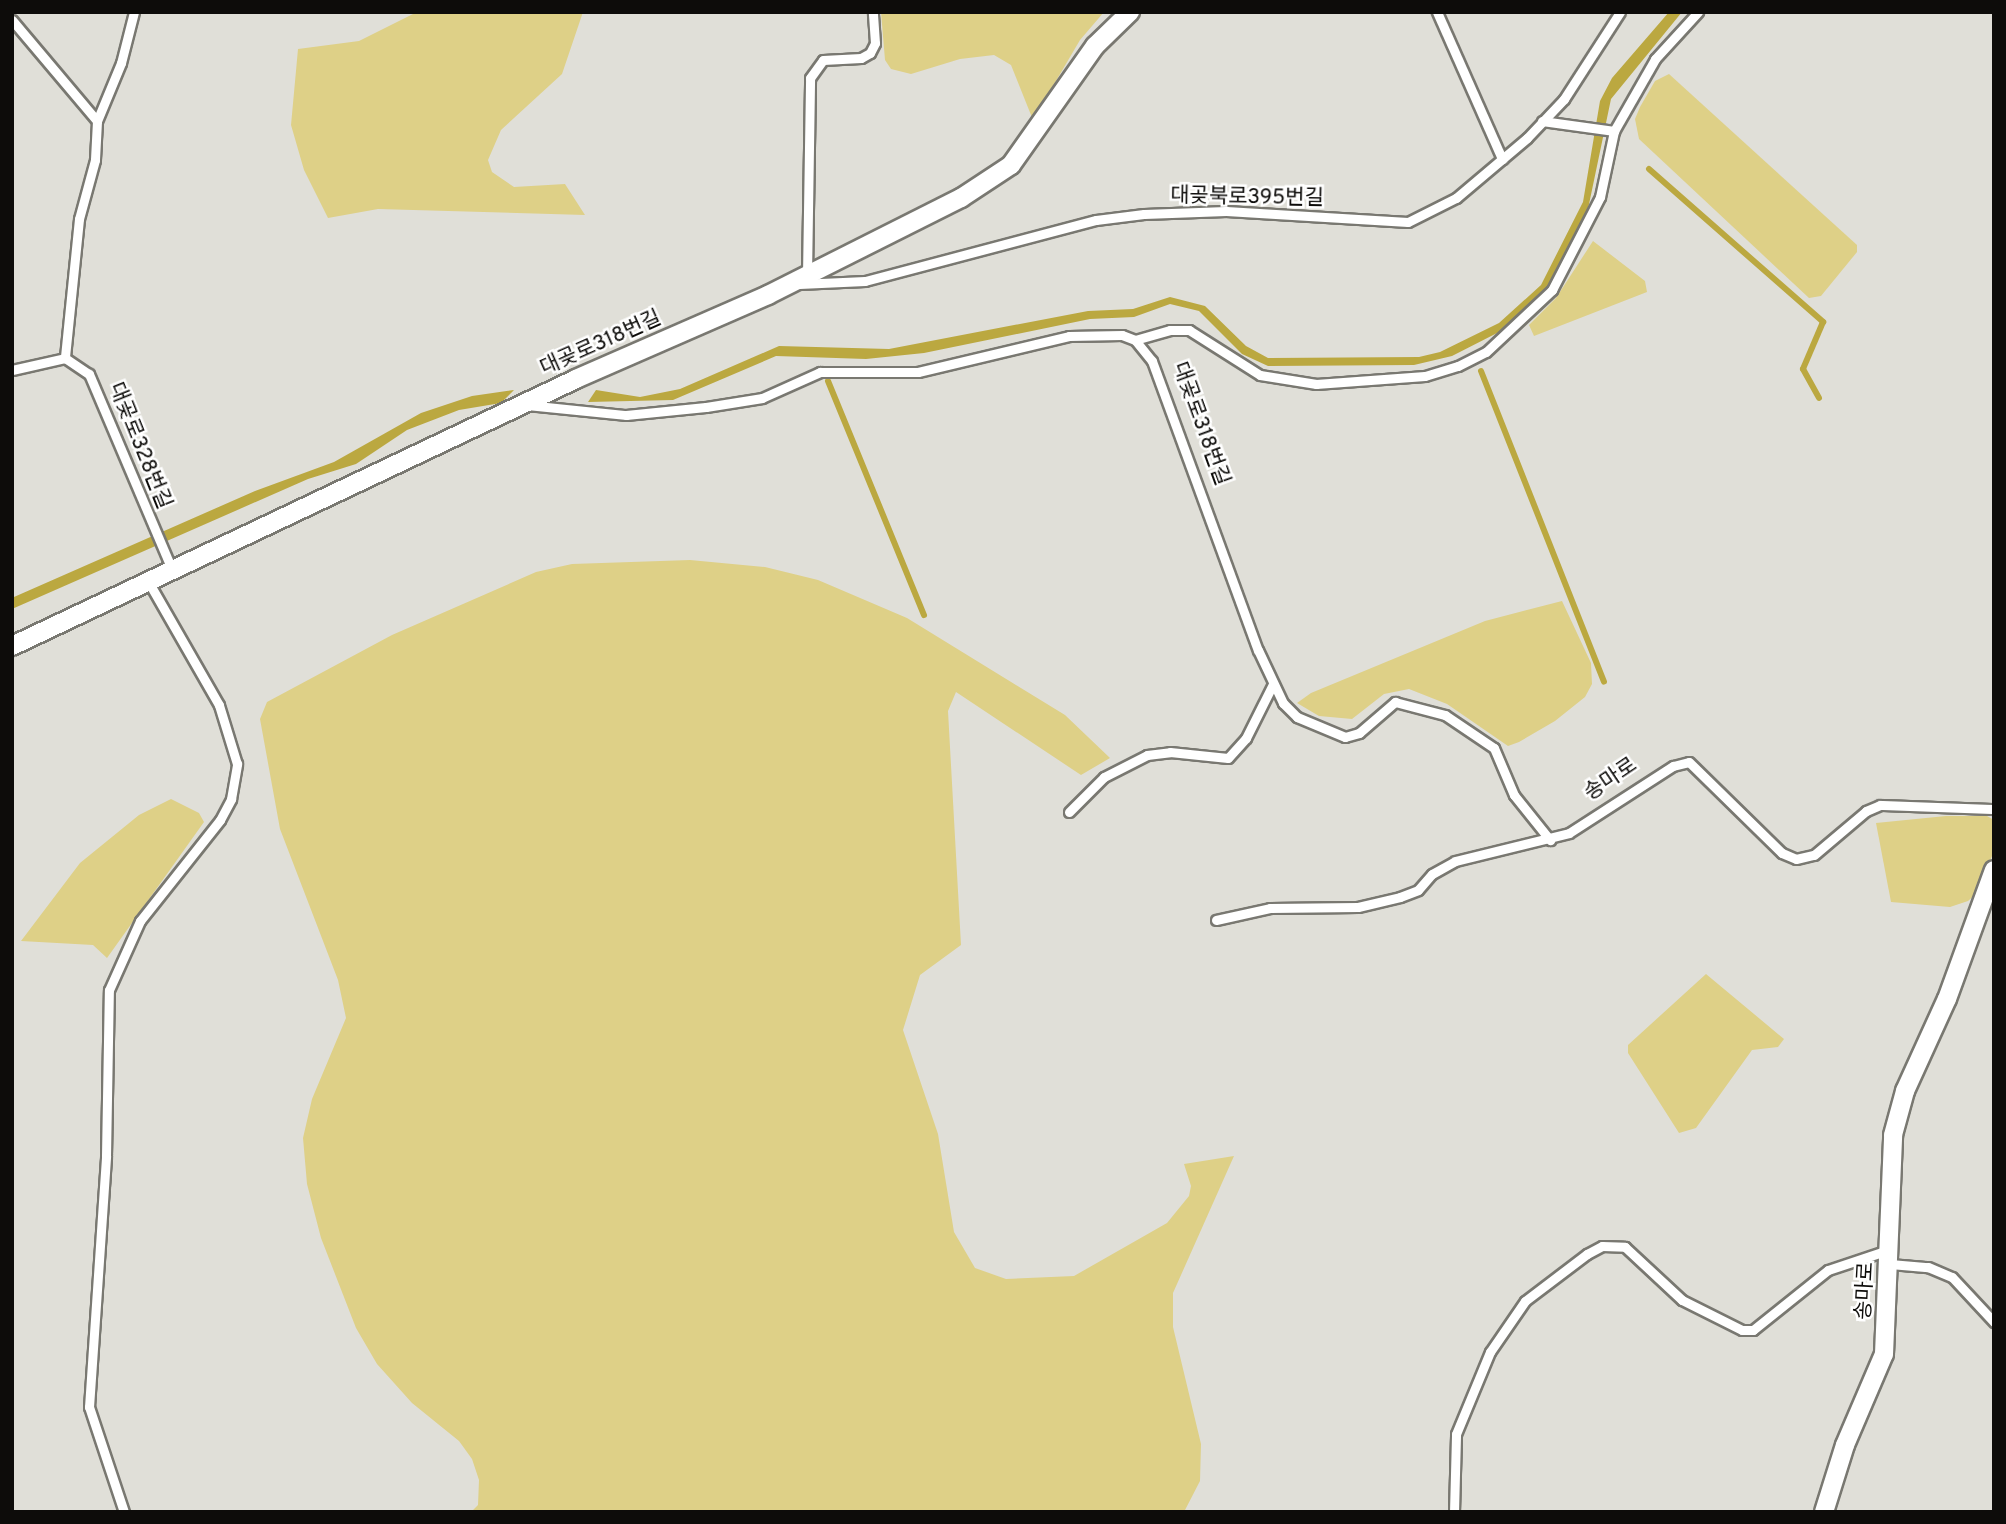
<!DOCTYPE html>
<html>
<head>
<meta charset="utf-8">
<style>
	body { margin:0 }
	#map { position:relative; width:2006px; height:1524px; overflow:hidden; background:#e0dfd8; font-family:Overpass,"Noto Sans KR",sans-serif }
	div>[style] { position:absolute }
	.green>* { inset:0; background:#ded087 }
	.water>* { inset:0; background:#bba840 }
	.stream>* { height:6px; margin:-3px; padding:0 3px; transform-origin:3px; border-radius:3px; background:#bba840 }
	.roads { filter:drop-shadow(2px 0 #797871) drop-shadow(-2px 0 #797871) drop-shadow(0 2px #797871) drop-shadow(0 -2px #797871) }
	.lane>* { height:9px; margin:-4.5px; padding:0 4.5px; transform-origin:4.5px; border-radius:4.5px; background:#fff }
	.street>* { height:18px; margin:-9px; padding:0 9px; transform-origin:9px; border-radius:9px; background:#fff }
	span { translate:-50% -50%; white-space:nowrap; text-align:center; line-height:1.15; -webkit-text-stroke:5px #fff; paint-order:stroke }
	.street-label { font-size:21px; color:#0d0c0a }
	.frame { position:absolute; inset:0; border:14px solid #0d0c0a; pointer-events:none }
</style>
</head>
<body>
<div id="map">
	<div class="green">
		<div style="clip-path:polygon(417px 12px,583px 12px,562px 74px,501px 130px,488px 160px,492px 172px,514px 187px,565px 184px,585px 215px,378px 209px,328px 218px,304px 170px,291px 125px,298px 49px,359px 41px)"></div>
		<div style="clip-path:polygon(881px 12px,1104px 12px,1080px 40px,1033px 120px,1011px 65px,994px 55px,960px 59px,911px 74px,891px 69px,885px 60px)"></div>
		<div style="clip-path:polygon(1669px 74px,1857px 245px,1857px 252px,1821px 296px,1809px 298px,1639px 139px,1635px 119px,1640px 107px,1655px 81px)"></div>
		<div style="clip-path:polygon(1593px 241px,1645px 281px,1647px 292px,1534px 336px,1529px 325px,1556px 298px)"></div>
		<div style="clip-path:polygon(690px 560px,765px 567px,818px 580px,907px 618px,1065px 715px,1110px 758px,1081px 775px,956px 692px,948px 711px,961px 945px,920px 975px,903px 1030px,938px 1134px,954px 1232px,975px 1268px,1006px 1279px,1074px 1276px,1167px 1223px,1189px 1196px,1191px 1186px,1184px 1164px,1234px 1156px,1173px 1293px,1173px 1327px,1201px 1444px,1200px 1481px,1184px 1512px,471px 1512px,478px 1505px,479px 1480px,472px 1459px,459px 1441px,412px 1403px,377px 1364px,356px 1328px,321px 1238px,307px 1184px,303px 1138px,312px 1099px,346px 1018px,338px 980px,280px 829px,260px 719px,267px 702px,392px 635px,536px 572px,572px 564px)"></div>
		<div style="clip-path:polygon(1562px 601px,1591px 663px,1592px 684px,1585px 697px,1555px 721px,1519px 742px,1508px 746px,1447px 704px,1409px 689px,1384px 694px,1352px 719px,1319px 716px,1297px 703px,1311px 693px,1485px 621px)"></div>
		<div style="clip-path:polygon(171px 799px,199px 813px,204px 822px,107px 958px,93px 945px,21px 941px,80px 863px,139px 815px)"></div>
		<div style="clip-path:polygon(1946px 816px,1987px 816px,1994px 820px,1994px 851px,1977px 893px,1968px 901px,1950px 907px,1891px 902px,1876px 823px)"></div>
		<div style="clip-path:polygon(1706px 974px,1784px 1039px,1778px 1047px,1752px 1050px,1696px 1128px,1679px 1133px,1628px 1053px,1628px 1045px)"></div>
	</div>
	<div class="water">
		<div style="clip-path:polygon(1669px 12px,1682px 12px,1611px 99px,1588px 209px,1549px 287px,1503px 330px,1452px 356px,1414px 365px,1268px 366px,1242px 354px,1199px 311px,1170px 304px,1134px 317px,1090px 319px,924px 353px,866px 359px,776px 356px,673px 400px,588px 402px,596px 390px,640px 397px,680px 389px,779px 346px,889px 349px,1088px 311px,1133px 309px,1170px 297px,1205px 306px,1246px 346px,1268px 358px,1419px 357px,1440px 352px,1499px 323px,1541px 285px,1583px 202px,1600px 101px,1612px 78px)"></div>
		<div style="clip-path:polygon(514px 390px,501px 403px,459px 410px,407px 430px,356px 464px,308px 479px,12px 609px,14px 597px,255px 491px,334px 462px,421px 413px,472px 396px)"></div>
	</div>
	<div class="stream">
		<div style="left:1649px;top:169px;width:232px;rotate:41.3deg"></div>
		<div style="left:1823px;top:322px;width:51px;rotate:113.1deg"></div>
		<div style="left:1803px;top:369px;width:33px;rotate:61deg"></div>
		<div style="left:1481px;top:371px;width:334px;rotate:68.4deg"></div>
		<div style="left:828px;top:381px;width:253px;rotate:67.7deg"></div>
	</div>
	<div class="roads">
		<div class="lane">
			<div style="left:1437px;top:12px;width:161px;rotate:66.1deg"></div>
			<div style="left:12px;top:20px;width:132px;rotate:49.9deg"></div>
			<div style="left:97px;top:121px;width:39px;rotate:93deg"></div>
			<div style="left:95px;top:160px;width:61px;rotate:105.2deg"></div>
			<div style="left:79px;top:219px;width:140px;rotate:95.8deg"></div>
			<div style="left:97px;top:121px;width:63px;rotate:-67.5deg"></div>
			<div style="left:121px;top:63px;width:53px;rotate:-75.7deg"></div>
			<div style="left:1542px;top:121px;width:73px;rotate:7.9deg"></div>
			<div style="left:1614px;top:131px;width:83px;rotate:-60.3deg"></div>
			<div style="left:1655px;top:59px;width:64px;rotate:-47.5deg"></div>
			<div style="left:807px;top:275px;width:197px;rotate:-89.1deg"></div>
			<div style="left:810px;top:78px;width:22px;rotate:-54deg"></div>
			<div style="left:823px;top:60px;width:38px;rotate:-3deg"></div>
			<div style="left:861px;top:58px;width:10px;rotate:-29deg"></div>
			<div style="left:870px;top:53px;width:11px;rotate:-63deg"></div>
			<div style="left:875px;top:43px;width:31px;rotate:-94deg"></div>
			<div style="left:799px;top:284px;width:66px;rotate:-2.6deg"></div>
			<div style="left:865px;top:281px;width:239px;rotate:-14.8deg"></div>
			<div style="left:1096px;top:220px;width:48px;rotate:-7.1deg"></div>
			<div style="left:1144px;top:214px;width:82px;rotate:-2.1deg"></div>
			<div style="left:1226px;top:211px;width:182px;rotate:3.5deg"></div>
			<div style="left:1408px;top:222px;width:54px;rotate:-26.6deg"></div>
			<div style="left:1456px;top:198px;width:93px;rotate:-40.2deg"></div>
			<div style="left:1527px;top:138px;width:54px;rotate:-46.5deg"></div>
			<div style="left:1564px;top:99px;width:103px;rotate:-57.2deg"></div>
			<div style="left:1135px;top:340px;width:36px;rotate:-16deg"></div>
			<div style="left:1170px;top:330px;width:19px"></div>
			<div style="left:1189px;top:330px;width:84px;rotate:32.4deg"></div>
			<div style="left:1260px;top:375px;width:57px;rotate:9.1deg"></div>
			<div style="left:1316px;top:384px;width:109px;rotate:-4.2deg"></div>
			<div style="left:1425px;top:376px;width:34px;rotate:-17deg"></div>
			<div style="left:1458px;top:366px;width:31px;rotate:-27deg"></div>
			<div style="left:1486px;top:352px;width:91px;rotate:-43.2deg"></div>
			<div style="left:1552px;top:290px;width:105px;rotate:-62.7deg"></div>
			<div style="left:1600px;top:197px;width:67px;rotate:-78deg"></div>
			<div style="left:12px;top:370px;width:54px;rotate:-12.8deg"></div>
			<div style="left:65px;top:358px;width:29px;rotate:34deg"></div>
			<div style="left:89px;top:374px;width:213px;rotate:67deg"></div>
			<div style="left:527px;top:405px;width:100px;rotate:5.8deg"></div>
			<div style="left:626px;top:415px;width:80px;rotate:-5.7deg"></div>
			<div style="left:706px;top:407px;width:57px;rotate:-9.1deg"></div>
			<div style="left:762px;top:398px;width:64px;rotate:-24.1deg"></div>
			<div style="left:820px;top:372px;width:98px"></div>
			<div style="left:918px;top:372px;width:155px;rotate:-13.4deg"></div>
			<div style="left:1069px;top:336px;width:53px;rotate:-1.1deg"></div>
			<div style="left:1122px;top:335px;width:14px;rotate:21deg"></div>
			<div style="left:1135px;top:340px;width:27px;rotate:51deg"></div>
			<div style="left:1152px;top:361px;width:308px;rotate:69.9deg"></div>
			<div style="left:1258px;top:650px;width:59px;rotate:64.7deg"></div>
			<div style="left:1283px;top:703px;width:20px;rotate:45deg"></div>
			<div style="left:1297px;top:717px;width:52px;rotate:22.6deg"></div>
			<div style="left:1345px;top:737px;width:15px;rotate:-16deg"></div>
			<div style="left:1359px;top:733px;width:48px;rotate:-40.7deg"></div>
			<div style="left:1395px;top:702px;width:52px;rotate:14.6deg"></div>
			<div style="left:1445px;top:715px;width:59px;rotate:34deg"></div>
			<div style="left:1494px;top:748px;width:51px;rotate:66.9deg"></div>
			<div style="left:1514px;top:795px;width:58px;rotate:51.3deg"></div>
			<div style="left:1069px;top:812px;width:49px;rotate:-45deg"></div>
			<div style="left:1104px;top:777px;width:48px;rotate:-27.1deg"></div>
			<div style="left:1147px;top:755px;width:23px;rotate:-7deg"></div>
			<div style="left:1170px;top:752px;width:58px;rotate:5.9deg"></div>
			<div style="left:1228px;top:758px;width:27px;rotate:-48deg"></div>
			<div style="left:1246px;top:738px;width:60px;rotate:-63.4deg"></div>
			<div style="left:1216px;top:920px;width:55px;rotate:-12.5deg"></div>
			<div style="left:1270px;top:908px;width:88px;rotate:-0.7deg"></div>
			<div style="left:1358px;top:907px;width:43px;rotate:-13.4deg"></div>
			<div style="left:1400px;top:897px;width:19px;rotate:-21deg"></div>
			<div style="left:1418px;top:890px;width:21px;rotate:-49deg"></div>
			<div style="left:1432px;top:874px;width:26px;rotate:-29deg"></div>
			<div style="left:1455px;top:861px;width:117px;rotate:-13.8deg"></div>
			<div style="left:1569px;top:833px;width:124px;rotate:-32.8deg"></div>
			<div style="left:1673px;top:766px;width:16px;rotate:-14deg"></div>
			<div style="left:1689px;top:762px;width:130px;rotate:44.4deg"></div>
			<div style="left:1782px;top:853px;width:15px;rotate:23deg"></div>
			<div style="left:1796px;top:859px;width:18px;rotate:-13deg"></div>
			<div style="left:1814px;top:855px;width:68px;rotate:-40.2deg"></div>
			<div style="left:1866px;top:811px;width:15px;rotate:-23deg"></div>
			<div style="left:1880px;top:805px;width:114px;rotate:2deg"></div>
			<div style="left:1890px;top:1264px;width:38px;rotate:5deg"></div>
			<div style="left:1928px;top:1267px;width:26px;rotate:23deg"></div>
			<div style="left:1952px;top:1277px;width:62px;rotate:47deg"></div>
			<div style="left:124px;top:1512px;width:111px;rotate:-108.4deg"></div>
			<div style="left:89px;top:1407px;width:252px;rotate:-86.1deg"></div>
			<div style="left:106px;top:1156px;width:166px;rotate:-89deg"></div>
			<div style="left:109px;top:990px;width:76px;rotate:-65.8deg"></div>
			<div style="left:140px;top:921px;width:129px;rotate:-51.6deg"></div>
			<div style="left:220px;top:820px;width:24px;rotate:-62deg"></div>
			<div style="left:231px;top:799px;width:36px;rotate:-80deg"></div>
			<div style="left:237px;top:764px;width:62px;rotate:-107deg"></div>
			<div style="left:219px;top:705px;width:143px;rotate:-119.8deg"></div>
			<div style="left:1454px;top:1512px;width:78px;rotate:-88.5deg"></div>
			<div style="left:1456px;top:1434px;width:89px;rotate:-67.5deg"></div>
			<div style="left:1490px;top:1352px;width:62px;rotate:-55.5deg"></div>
			<div style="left:1525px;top:1301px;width:78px;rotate:-37.2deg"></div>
			<div style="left:1587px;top:1254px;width:17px;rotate:-28deg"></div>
			<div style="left:1602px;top:1246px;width:23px;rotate:2deg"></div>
			<div style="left:1625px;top:1247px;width:78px;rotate:42.9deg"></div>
			<div style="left:1682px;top:1300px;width:67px;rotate:26.6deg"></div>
			<div style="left:1742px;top:1330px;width:11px"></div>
			<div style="left:1753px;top:1330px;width:96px;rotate:-38.7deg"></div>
			<div style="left:1828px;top:1270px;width:63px;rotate:-18.4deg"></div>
		</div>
		<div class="street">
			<div style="left:12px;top:646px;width:624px;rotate:-25.33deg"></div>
			<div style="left:576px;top:379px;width:210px;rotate:-23.6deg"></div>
			<div style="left:768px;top:295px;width:216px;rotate:-26.7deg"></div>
			<div style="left:961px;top:198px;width:60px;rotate:-33.4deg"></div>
			<div style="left:1011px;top:165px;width:146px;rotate:-54.8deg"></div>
			<div style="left:1095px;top:46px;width:49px;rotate:-44.2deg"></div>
			<div style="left:1824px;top:1512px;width:70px;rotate:-72.6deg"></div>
			<div style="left:1845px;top:1445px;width:99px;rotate:-66.8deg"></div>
			<div style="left:1884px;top:1354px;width:219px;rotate:-87.6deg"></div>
			<div style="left:1893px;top:1135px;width:46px;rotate:-74.7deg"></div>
			<div style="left:1905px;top:1091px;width:101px;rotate:-65.5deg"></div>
			<div style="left:1947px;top:999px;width:137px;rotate:-70deg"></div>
		</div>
	</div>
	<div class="street-label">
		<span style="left:1247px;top:198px;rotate:1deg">대곶북로395번길</span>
		<span style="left:601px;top:344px;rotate:-24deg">대곶로318번길</span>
		<span style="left:1200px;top:424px;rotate:70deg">대곶로318번길</span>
		<span style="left:139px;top:446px;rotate:68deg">대곶로328번길</span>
		<span style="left:1611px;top:780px;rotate:-34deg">송마로</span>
		<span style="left:1866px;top:1291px;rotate:-87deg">송마로</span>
	</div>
	<div class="frame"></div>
</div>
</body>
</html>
